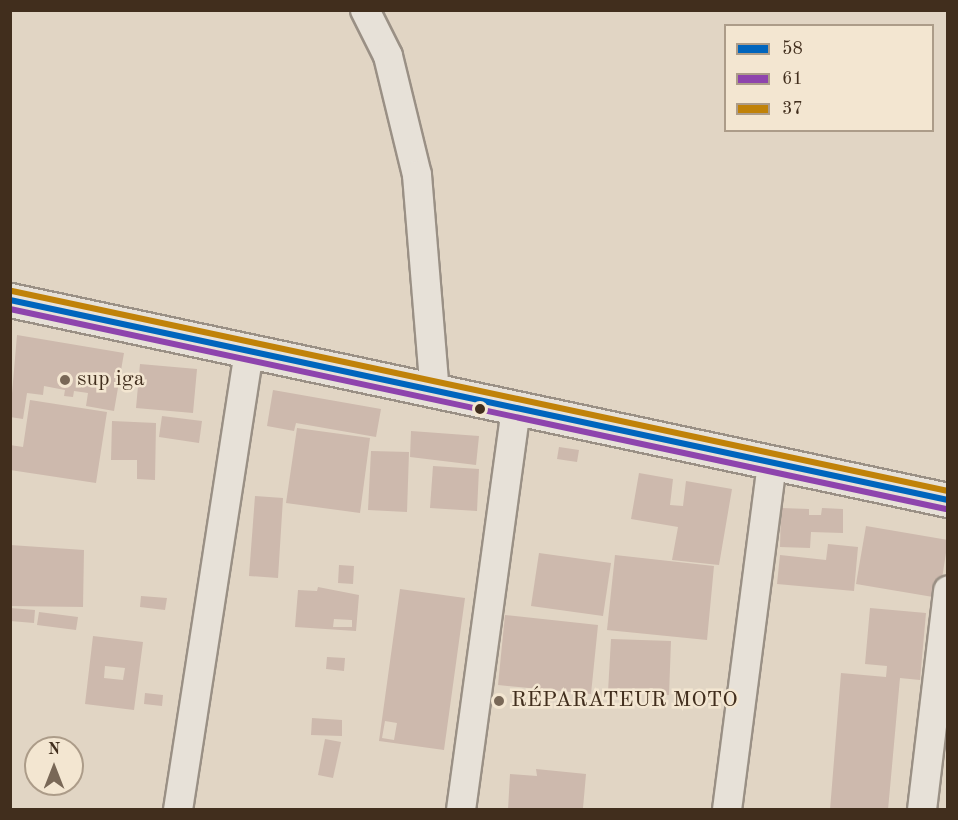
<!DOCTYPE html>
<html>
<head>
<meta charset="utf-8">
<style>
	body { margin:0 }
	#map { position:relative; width:958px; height:820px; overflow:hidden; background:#e1d5c4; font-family:"Old Standard TT",serif }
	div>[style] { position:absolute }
	.building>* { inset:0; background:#cdb9ad }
	.roads { filter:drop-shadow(2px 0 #9a9085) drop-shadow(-2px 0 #9a9085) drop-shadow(0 2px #9a9085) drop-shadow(0 -2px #9a9085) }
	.street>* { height:28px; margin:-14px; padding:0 14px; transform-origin:14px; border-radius:14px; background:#e7e1d8 }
	.secondary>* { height:33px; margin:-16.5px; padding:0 16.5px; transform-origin:16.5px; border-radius:16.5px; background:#e7e1d8 }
	.bus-1>* { height:6px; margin:-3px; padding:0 3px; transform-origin:3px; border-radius:3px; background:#0065bd }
	.bus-2>* { height:6px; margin:-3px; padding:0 3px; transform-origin:3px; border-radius:3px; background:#8e44ad }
	.bus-3>* { height:6px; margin:-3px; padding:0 3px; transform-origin:3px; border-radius:3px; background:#c08209 }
	.dots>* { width:16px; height:16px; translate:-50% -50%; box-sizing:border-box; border:3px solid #f3e6d1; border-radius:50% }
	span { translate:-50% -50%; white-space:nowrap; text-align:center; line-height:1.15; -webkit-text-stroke:5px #f3e6d1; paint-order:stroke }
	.poi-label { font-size:22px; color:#412e1d }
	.left { translate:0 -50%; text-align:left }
	.frame { position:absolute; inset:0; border:12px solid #412e1d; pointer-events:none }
	.legend { position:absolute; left:724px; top:24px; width:210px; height:108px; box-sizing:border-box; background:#f3e6d1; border:2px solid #ac9c89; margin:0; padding:8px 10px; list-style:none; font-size:18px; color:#412e1d }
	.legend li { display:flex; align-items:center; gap:12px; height:30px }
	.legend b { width:30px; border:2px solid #ac9c89 }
	.north { position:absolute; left:24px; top:736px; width:60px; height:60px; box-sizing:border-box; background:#f3e6d1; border:2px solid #ac9c89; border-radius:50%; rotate:0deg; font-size:16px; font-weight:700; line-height:24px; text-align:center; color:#412e1d }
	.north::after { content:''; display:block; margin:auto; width:21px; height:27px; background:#796857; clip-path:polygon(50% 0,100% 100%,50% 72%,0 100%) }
</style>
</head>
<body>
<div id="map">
	<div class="building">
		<div style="clip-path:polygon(17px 335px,124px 353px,114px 411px,86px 406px,88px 393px,74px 391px,73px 397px,64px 396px,65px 390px,44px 386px,43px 395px,27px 393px,23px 419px,10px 417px)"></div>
		<div style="clip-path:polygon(140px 364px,197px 369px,193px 413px,136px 408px)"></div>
		<div style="clip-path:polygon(273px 390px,381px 409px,376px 437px,296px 423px,294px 431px,267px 426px)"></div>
		<div style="clip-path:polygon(30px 400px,107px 412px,96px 483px,10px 470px,10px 445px,23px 447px)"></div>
		<div style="clip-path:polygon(162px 416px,202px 421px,199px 443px,159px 437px)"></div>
		<div style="clip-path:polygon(112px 421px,156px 423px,155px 480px,137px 479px,137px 460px,111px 460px)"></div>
		<div style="clip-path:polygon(297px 428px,370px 438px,360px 513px,286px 503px)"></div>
		<div style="clip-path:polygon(411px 431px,479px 436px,476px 465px,410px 457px)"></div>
		<div style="clip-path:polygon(559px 447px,579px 450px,577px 462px,557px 459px)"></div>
		<div style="clip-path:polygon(371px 451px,409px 452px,407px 512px,368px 510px)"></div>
		<div style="clip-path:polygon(433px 466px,479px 469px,477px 511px,430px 508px)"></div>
		<div style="clip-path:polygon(639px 473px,673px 479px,670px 505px,683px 506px,686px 481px,732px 489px,719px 565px,672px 560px,678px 527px,631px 519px)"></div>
		<div style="clip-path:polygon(255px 496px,283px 498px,278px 578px,249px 576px)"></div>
		<div style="clip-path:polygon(781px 508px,809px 509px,809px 515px,821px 515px,822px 508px,843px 509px,843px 533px,811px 532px,810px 548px,780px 547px)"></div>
		<div style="clip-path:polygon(866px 526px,948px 540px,939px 598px,856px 584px)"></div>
		<div style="clip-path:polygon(828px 544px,858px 547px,854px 591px,777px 584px,780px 555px,826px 560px)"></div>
		<div style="clip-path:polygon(10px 545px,84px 550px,83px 607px,10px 606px)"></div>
		<div style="clip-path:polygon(539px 553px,611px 563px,603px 616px,531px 606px)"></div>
		<div style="clip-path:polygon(615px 555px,714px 566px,707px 640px,607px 630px)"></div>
		<div style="clip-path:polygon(339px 565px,354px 566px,353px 584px,338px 583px)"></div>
		<div style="clip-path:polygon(evenodd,318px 587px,359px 595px,356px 631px,295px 627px,298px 590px,317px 591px,318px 587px,334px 619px,352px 620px,352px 627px,333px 627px,334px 619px)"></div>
		<div style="clip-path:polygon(evenodd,400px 589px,465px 598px,444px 750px,379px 741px,400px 589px,385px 721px,397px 723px,394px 740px,382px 738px,385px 721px)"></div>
		<div style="clip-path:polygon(141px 596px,167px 598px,165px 610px,140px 607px)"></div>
		<div style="clip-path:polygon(10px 608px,35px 610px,34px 623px,10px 621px)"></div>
		<div style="clip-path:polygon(870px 608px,926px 613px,920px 680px,900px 678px,888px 810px,830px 810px,841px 673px,886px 677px,887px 666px,865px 664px)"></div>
		<div style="clip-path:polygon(39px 612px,78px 617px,76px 630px,37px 625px)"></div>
		<div style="clip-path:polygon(505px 615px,598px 625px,591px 694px,498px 685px)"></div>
		<div style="clip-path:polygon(evenodd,93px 636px,143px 642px,134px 710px,85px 704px,93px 636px,105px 666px,125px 668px,123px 680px,104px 678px,105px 666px)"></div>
		<div style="clip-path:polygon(611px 639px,671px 641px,669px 695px,608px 692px)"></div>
		<div style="clip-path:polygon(327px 657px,345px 658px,344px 671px,326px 669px)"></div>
		<div style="clip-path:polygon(145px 693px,163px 695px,162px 706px,144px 704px)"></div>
		<div style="clip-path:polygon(312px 718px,342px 720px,342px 736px,311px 735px)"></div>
		<div style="clip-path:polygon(325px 739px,341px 742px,333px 778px,318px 775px)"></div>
		<div style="clip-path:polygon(536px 769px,586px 774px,583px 808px,508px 810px,510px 774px,537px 776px)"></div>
	</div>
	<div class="roads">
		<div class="street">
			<div style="left:365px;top:10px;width:51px;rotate:63.4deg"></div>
			<div style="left:388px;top:56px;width:122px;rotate:76.3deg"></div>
			<div style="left:417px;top:175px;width:218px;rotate:85.3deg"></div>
			<div style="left:178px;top:810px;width:461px;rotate:-81.2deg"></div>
			<div style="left:461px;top:810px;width:405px;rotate:-82.2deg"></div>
			<div style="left:727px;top:810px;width:350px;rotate:-82.6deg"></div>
			<div style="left:922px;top:810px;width:221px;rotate:-83.2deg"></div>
		</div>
		<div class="secondary">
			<div style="left:10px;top:300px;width:959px;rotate:12.04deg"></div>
		</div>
	</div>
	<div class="bus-1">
		<div style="left:10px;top:300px;width:959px;rotate:12.04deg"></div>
	</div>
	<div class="bus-2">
		<div style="left:10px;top:309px;width:957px;rotate:12.06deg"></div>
	</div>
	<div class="bus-3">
		<div style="left:12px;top:291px;width:957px;rotate:12.06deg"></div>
	</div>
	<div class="dots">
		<div style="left:65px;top:380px;background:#796857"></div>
		<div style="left:480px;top:409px;background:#412e1d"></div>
		<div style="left:499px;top:701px;background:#796857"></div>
	</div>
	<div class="poi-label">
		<span class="left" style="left:77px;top:380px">sup iga</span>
		<span class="left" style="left:511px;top:701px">RÉPARATEUR MOTO</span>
	</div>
	<div class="frame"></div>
	<ul class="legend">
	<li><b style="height:8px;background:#0065bd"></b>58</li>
	<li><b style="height:8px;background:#8e44ad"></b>61</li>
	<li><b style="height:8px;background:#c08209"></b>37</li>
	</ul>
	<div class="north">N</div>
</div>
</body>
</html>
